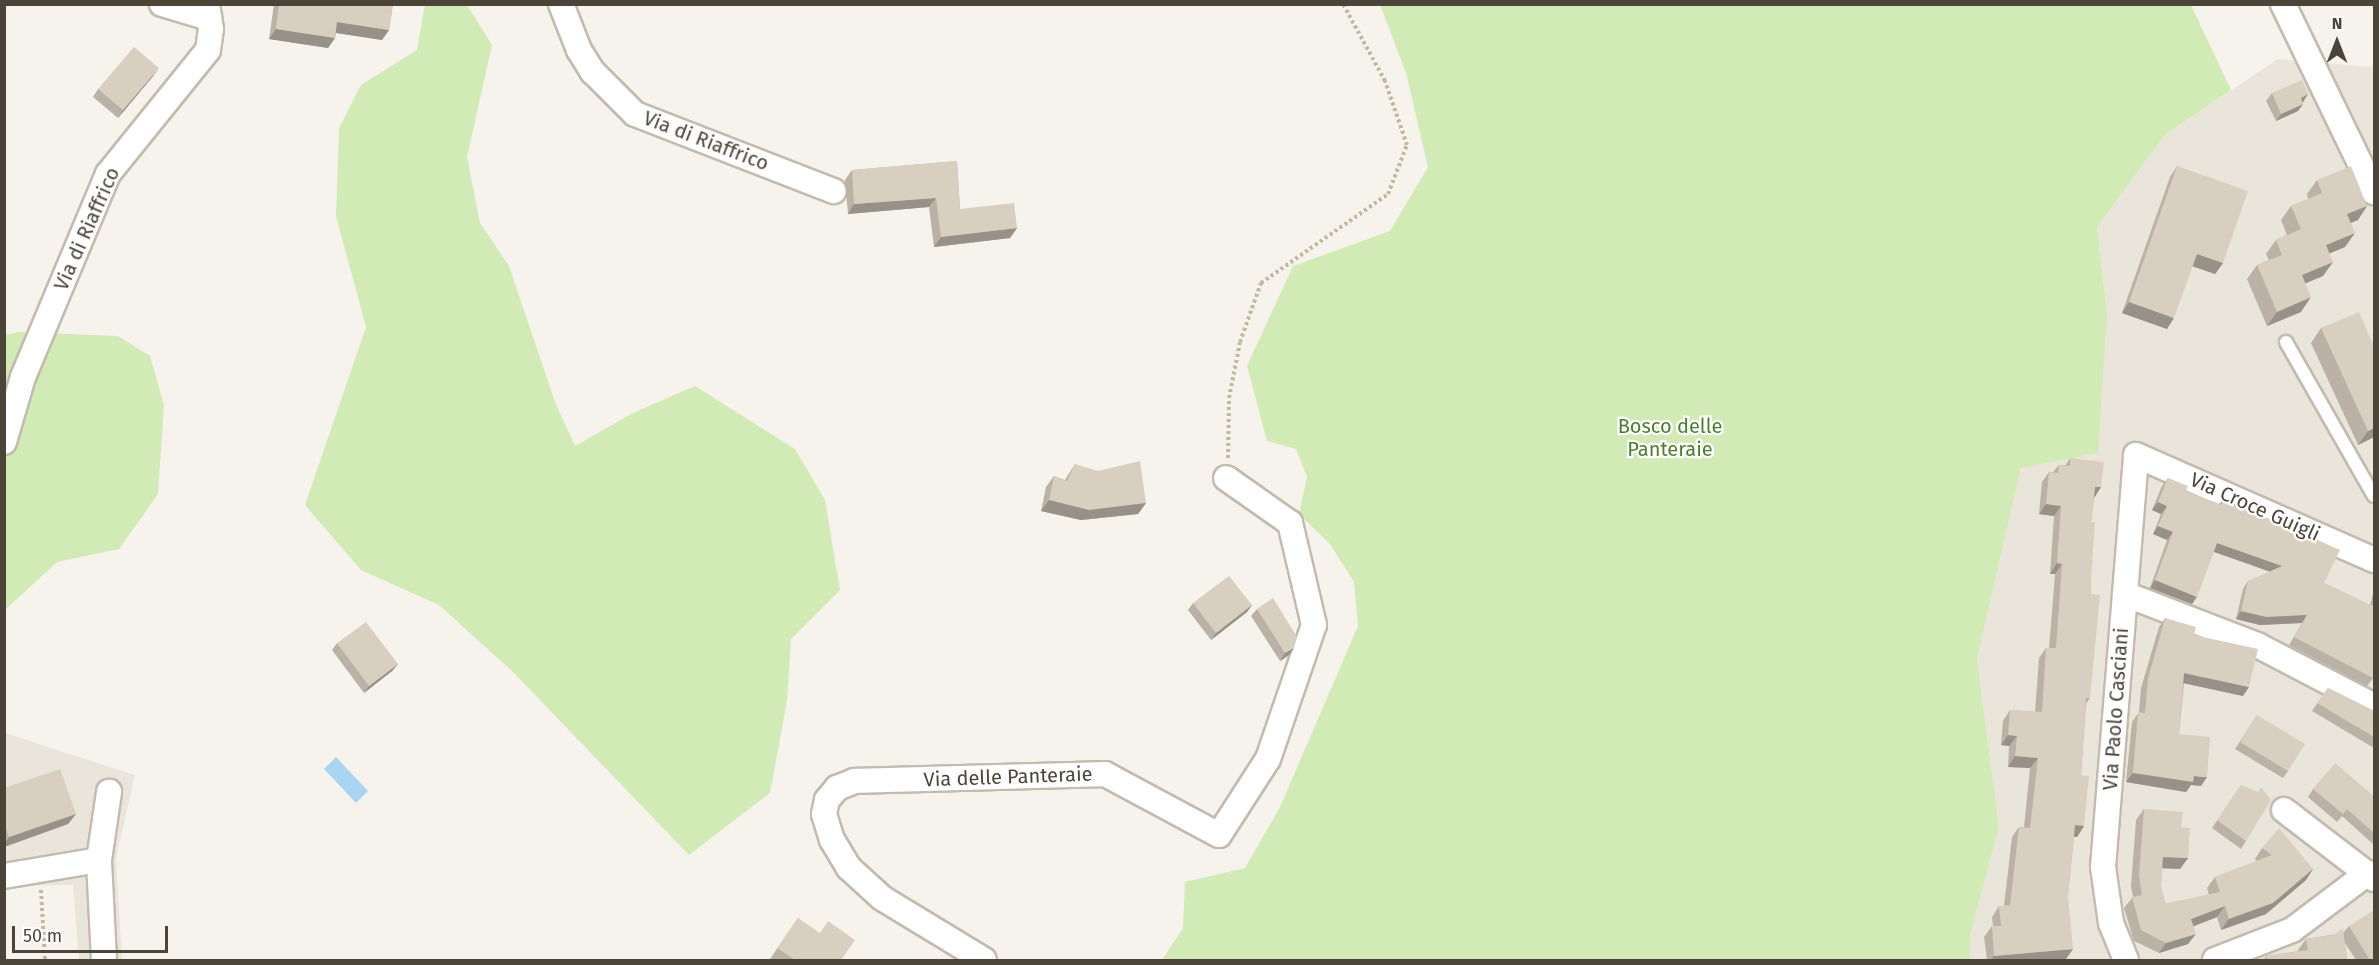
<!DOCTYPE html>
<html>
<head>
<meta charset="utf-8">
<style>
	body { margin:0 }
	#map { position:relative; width:2379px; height:965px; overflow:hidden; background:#f6f3ec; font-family:"Fira Sans",sans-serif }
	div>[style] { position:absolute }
	.residential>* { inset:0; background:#eae5da }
	.green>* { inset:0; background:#d2eab5 }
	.water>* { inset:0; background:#a9d4f2 }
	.path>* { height:4px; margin-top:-2px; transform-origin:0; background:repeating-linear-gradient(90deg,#c4b79f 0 3px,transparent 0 6px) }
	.roads { filter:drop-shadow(2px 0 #c2bbae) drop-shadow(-2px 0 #c2bbae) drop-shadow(0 2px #c2bbae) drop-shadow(0 -2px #c2bbae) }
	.lane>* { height:12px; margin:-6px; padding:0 6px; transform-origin:6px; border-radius:6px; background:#fff }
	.street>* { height:24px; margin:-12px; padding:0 12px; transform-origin:12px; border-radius:12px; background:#fff }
	.wall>* { inset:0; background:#bab2a6 }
	.shaded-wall>* { inset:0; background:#979187 }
	.building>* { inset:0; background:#d8cfc1 }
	span { translate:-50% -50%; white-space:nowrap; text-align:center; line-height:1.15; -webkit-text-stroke:4.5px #fff; paint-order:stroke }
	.street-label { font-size:20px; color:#4b4439 }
	.park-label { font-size:20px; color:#4a7f2a }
	.frame { position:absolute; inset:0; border:6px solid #4b4439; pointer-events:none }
	.north { position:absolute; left:2307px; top:12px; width:60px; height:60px; -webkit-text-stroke:4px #fff; paint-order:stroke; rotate:0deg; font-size:16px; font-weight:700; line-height:24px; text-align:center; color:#4b4439 }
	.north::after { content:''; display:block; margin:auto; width:21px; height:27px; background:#4b4439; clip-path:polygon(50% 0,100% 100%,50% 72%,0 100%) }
	.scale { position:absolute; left:12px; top:926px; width:156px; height:27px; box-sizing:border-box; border:3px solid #4b4439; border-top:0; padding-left:8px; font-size:18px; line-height:21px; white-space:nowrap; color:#4b4439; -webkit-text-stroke:4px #fff; paint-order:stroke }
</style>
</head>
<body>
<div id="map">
	<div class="residential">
		<div style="clip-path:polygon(2278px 59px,2374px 67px,2374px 960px,1970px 960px,1970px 936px,1999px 827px,1977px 659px,2021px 468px,2107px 313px,2097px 227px,2165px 135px)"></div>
		<div style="clip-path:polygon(5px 733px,135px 775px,116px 858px,122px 960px,79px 960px,73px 885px,5px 886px)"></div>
	</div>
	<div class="green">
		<div style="clip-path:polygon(425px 4px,467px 5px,492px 45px,467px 157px,480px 223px,509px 266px,555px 402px,575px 446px,633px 413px,695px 386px,795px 449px,825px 500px,840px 590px,791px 639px,787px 701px,770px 793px,689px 855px,513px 672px,439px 605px,361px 570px,305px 505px,366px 327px,336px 216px,339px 128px,361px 85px,417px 50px)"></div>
		<div style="clip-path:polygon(1380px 5px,2191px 5px,2231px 90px,2165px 135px,2097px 227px,2107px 313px,2098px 453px,2021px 468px,1977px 659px,1999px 827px,1970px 936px,1970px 960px,1162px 960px,1183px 928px,1185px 882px,1245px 868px,1280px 807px,1358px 626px,1354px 582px,1330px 544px,1299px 514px,1307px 477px,1296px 449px,1267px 441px,1247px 366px,1293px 266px,1390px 231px,1428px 167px,1406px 73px)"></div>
		<div style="clip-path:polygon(18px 332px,118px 336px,150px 356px,164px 405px,158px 494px,119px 549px,57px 562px,5px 610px,5px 335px)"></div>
	</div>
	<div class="water">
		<div style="clip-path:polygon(336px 757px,368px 791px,356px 803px,324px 769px)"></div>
	</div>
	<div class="path">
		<div style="left:1228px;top:458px;width:60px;rotate:-89deg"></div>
		<div style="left:1229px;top:398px;width:57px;rotate:-78.9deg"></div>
		<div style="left:1240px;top:342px;width:63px;rotate:-70.4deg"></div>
		<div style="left:1261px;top:283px;width:155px;rotate:-35deg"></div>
		<div style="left:1388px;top:194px;width:53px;rotate:-68.8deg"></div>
		<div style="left:1407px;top:145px;width:68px;rotate:-109deg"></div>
		<div style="left:1385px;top:81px;width:88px;rotate:-118.6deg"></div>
		<div style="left:41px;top:890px;width:70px;rotate:86.7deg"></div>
	</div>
	<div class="roads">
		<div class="lane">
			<div style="left:2286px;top:342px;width:177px;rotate:60.3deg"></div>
		</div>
		<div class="street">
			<div style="left:162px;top:4px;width:49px;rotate:16.6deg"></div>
			<div style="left:561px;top:4px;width:49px;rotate:68.6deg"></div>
			<div style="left:579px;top:50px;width:26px;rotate:58deg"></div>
			<div style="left:593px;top:72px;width:59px;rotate:45deg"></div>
			<div style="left:635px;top:114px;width:213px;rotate:21.2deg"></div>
			<div style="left:2283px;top:4px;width:209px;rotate:64.2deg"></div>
			<div style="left:4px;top:442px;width:68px;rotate:-73.7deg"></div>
			<div style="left:23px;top:377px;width:220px;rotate:-67.3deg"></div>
			<div style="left:108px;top:174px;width:159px;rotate:-51.1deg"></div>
			<div style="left:208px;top:50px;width:21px;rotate:-82deg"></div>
			<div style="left:211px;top:29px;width:25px;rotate:-99deg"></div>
			<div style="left:2125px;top:594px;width:142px;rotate:21.1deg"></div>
			<div style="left:2257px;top:645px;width:132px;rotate:27.5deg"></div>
			<div style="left:2284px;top:810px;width:113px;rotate:37.5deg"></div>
			<div style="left:4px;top:876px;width:96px;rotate:-9.6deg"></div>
			<div style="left:104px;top:960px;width:100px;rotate:-92.9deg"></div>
			<div style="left:99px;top:860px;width:69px;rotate:-81.6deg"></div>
			<div style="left:984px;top:960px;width:119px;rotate:-148.7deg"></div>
			<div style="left:882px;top:898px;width:45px;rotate:-137.7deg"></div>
			<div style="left:849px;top:868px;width:33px;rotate:-121deg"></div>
			<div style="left:832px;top:840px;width:27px;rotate:-107deg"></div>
			<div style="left:824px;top:814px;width:14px;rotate:-78deg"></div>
			<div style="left:827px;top:800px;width:16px;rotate:-50deg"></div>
			<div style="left:837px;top:788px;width:18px;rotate:-22deg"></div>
			<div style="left:854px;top:781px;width:251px;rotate:-1.6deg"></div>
			<div style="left:1105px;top:774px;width:129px;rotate:28.2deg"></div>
			<div style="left:1219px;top:835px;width:90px;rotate:-57.2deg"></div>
			<div style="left:1268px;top:759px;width:142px;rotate:-71.1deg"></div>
			<div style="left:1314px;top:625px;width:105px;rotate:-103.2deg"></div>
			<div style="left:1290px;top:523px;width:78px;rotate:-144.9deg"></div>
			<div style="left:2126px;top:960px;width:40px;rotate:-112deg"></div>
			<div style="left:2111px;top:923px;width:57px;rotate:-98.1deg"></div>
			<div style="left:2103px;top:867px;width:413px;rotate:-85.4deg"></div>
			<div style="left:2136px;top:455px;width:260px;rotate:23.8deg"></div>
			<div style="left:2215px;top:960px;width:83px;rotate:-21.3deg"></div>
			<div style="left:2292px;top:930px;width:95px;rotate:-36.9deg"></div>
		</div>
	</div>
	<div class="wall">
		<div style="clip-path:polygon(274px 4px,393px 4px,389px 30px,382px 40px,336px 33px,335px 38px,328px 48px,269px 39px)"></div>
		<div style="clip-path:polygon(154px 75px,118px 118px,93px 97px,98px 89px)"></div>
		<div style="clip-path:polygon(2272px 93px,2308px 94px,2303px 102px,2303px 104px,2298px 111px,2276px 121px,2266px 101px)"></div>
		<div style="clip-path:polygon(957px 161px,960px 209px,1017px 228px,1010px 238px,934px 247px,929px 207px,848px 214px,845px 180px,852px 170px)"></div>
		<div style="clip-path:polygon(2177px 166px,2223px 263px,2215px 274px,2192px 266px,2167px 329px,2122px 313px,2170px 177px)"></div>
		<div style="clip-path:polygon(2317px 180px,2367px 206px,2358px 220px,2351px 223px,2345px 247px,2330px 253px,2323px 276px,2305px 283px,2301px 312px,2267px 326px,2247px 279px,2257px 265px,2269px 260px,2266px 254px,2276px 240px,2287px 235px,2281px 220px,2291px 206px,2308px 199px,2307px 194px)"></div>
		<div style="clip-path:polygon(2321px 328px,2372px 342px,2374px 341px,2374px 437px,2358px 445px,2311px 343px)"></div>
		<div style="clip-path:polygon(2070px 458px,2101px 487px,2094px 498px,2091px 522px,2090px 698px,2086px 704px,2081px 775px,2084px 826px,2077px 837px,2074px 836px,2068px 895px,2066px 959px,2049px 960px,1987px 960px,1984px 937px,1992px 926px,1993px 926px,1992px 917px,1999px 906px,2004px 906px,2012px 837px,2019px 827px,2024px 827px,2030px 768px,2008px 767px,2009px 746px,2001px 745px,2003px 721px,2010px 710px,2035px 712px,2039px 658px,2046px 648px,2049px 648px,2055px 574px,2050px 574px,2054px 516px,2039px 514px,2042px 482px,2049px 472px,2053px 472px,2059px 465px,2066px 465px)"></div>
		<div style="clip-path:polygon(1075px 464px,1146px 503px,1138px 514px,1081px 520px,1041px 511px,1046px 487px,1054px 476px,1065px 480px,1068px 475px)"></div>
		<div style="clip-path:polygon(2168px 478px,2186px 491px,2219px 504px,2223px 499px,2324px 583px,2370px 605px,2374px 589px,2374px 677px,2367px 686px,2289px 645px,2302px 623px,2260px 625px,2236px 619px,2243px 589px,2248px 581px,2270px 572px,2214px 551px,2192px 604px,2150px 588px,2167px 540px,2153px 534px,2161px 514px,2152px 510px,2162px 486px)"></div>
		<div style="clip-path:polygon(1193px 603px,1252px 605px,1247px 612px,1211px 640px,1188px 610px)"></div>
		<div style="clip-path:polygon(1257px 609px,1294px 648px,1289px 655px,1280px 661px,1251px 616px)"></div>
		<div style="clip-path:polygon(2165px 618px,2194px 635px,2243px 696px,2184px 683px,2179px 734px,2201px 786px,2191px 785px,2186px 792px,2126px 782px,2132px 722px,2139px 712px,2141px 688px,2159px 627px)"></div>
		<div style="clip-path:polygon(337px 643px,398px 664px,392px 671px,364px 693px,332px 650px)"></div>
		<div style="clip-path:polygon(2328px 688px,2374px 711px,2374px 748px,2312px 711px)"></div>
		<div style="clip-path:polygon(2257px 715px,2288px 771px,2283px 778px,2235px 749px)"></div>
		<div style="clip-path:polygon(2241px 785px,2246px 841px,2241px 849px,2212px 828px)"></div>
		<div style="clip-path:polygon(4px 788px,76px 814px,68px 824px,4px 847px)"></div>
		<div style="clip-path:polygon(2313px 789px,2374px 796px,2374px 845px,2342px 816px,2337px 822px,2308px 797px)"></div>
		<div style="clip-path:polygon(2144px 809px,2181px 827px,2188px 858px,2180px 869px,2162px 868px,2161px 886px,2165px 904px,2209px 895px,2207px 888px,2215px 877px,2257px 861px,2255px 859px,2262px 848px,2313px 869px,2306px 880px,2266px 914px,2221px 930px,2217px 917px,2194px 926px,2188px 944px,2159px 953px,2134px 941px,2124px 908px,2133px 897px,2131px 886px,2136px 820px)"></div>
		<div style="clip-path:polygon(798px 918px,841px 960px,772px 960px,770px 959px)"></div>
		<div style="clip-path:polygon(2349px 926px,2374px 960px,2356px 960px,2345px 943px,2347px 960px,2263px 960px,2267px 956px,2299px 951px,2298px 950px,2306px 939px,2343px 933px)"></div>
	</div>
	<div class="shaded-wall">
		<div style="clip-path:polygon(337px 22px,389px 30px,382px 40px,330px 32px)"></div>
		<div style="clip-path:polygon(276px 29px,335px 38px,328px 48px,269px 39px)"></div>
		<div style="clip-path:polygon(159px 68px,154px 75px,118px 118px,123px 110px)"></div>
		<div style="clip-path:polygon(2308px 94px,2303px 102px,2296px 105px,2301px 98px)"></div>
		<div style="clip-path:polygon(2303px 104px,2298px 111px,2276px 121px,2281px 114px)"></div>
		<div style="clip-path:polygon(936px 198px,929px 207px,848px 214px,854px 204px)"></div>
		<div style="clip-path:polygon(2367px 206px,2358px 220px,2337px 228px,2347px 214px)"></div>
		<div style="clip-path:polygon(1017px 228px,1010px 238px,934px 247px,941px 237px)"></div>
		<div style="clip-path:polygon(2355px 233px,2345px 247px,2316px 259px,2326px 245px)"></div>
		<div style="clip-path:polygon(2197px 254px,2223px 263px,2215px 274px,2189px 265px)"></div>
		<div style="clip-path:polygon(2333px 262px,2323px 276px,2292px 289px,2302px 275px)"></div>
		<div style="clip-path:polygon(2311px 297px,2301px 312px,2267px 326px,2277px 312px)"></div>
		<div style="clip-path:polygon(2129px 302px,2174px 318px,2167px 329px,2122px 313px)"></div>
		<div style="clip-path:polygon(2374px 428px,2374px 437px,2358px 445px,2368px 431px)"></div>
		<div style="clip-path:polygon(2095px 487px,2101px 487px,2094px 498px)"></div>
		<div style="clip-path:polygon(1049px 500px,1146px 503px,1138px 514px,1081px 520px,1041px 511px)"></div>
		<div style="clip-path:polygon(2158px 502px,2167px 506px,2161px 514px,2152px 510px)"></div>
		<div style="clip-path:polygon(2046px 504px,2061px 506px,2054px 516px,2039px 514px)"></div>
		<div style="clip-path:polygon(2158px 526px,2173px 532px,2167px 540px,2153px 534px)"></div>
		<div style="clip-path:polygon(2217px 543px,2282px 566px,2277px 574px,2211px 551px)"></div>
		<div style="clip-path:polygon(2057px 563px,2062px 564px,2055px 574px,2050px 574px)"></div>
		<div style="clip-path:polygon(2155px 580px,2197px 597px,2192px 604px,2150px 588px)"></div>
		<div style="clip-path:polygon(1252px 605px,1247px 612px,1211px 640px,1216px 633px)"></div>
		<div style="clip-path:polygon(2241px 611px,2307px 615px,2302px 623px,2260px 625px,2236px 619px)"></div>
		<div style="clip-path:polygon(1294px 648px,1289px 655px,1280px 661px,1285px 653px)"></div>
		<div style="clip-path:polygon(398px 664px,392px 671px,364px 693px,369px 686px)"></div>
		<div style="clip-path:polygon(2184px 673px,2249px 687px,2243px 696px,2178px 682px)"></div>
		<div style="clip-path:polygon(2008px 735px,2017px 736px,2009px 746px,2001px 745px)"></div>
		<div style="clip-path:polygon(2015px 756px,2038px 758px,2030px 768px,2008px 767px)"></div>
		<div style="clip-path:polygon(2133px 773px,2194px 776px,2207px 777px,2201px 786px,2191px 785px,2186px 792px,2126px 782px)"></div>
		<div style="clip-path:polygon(76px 814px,68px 824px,4px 847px,4px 844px,9px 837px)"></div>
		<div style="clip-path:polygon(2075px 825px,2084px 826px,2077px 837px,2067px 836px)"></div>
		<div style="clip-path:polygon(2163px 857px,2188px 858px,2180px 869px,2156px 868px)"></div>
		<div style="clip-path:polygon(2313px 869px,2306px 880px,2266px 914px,2221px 930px,2229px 919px)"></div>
		<div style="clip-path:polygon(2225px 906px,2217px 917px,2184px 930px,2191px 919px)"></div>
		<div style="clip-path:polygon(2196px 934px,2188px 944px,2159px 953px,2166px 943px)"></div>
		<div style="clip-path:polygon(2073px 949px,2066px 959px,2049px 960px,1991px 960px,1994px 956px)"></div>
	</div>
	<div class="building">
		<div style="clip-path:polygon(279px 4px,393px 4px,389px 30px,337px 22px,335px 38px,276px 29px)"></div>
		<div style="clip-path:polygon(134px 47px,159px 68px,123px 110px,98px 89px)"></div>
		<div style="clip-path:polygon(2302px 80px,2308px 94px,2301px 98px,2303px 104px,2281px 114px,2272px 93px)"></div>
		<div style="clip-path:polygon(957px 161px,960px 209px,1014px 203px,1017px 228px,941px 237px,936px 198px,854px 204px,852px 170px)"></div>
		<div style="clip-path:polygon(2177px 166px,2248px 191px,2223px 263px,2197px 254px,2174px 318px,2129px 302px)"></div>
		<div style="clip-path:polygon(2351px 166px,2367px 206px,2347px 214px,2355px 233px,2326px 245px,2333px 262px,2302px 275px,2311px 297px,2277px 312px,2257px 265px,2282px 255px,2276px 240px,2301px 229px,2291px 206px,2322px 193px,2317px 180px)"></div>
		<div style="clip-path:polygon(2359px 312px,2372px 342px,2374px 341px,2374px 428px,2368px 431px,2321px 328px)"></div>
		<div style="clip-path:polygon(2070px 458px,2104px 462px,2101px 487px,2095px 487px,2091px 522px,2095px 522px,2090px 594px,2100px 595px,2090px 698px,2086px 698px,2081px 775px,2089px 776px,2084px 826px,2075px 825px,2068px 895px,2073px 949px,1994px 956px,1992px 926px,2001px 926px,1999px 906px,2010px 905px,2019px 827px,2030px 828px,2038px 758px,2015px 756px,2017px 736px,2008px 735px,2010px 710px,2042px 712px,2046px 648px,2056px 648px,2062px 564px,2057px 563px,2061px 506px,2046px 504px,2049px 472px,2058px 473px,2059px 465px,2070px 466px)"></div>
		<div style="clip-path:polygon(1140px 461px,1146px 503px,1089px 510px,1049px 500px,1054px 476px,1067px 481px,1075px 464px,1098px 471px)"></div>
		<div style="clip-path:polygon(2168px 478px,2188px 486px,2186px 491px,2221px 505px,2223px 499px,2227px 500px,2340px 550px,2324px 583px,2373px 606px,2374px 601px,2374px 676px,2373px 678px,2294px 637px,2307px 615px,2266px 617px,2241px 611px,2248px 581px,2282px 566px,2217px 543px,2197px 597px,2155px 580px,2173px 532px,2158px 526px,2167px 506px,2158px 502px)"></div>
		<div style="clip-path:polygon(1229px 576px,1252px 605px,1216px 633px,1193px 603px)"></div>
		<div style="clip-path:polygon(1273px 598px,1297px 637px,1294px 648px,1285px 653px,1257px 609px)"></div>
		<div style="clip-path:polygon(2165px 618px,2196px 627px,2194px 635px,2258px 649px,2249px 687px,2184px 673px,2179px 734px,2210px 737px,2207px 777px,2194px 776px,2193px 782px,2133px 773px,2138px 712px,2145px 713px,2148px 679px)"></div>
		<div style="clip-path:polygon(366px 622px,398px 664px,369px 686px,337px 643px)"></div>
		<div style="clip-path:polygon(2328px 688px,2374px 711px,2374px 737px,2317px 703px)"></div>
		<div style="clip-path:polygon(2257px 715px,2305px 744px,2288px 771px,2240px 742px)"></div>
		<div style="clip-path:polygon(2335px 763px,2374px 796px,2374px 833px,2347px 809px,2343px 814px,2313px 789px)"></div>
		<div style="clip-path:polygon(60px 769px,76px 814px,9px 837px,4px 824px,4px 788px)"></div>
		<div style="clip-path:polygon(2241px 785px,2258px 792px,2261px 787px,2271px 800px,2246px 841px,2217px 820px)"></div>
		<div style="clip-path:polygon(2144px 809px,2183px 812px,2181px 827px,2190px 828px,2188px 858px,2163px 857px,2161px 886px,2165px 904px,2220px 892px,2215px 877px,2272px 855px,2262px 848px,2279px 828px,2313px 869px,2273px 903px,2229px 919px,2225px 906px,2191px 919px,2196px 934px,2166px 943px,2141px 930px,2132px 897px,2142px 895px,2139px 875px)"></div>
		<div style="clip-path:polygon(2374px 910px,2374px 960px,2370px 960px,2349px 926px)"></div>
		<div style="clip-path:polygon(798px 918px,820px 933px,828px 921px,855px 940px,841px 960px,795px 960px,777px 948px)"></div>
		<div style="clip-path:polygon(2343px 929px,2347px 960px,2267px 960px,2267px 956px,2308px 950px,2306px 939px,2333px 935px)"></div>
	</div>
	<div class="street-label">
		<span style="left:706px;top:141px;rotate:21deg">Via di Riaffrico</span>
		<span style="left:87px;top:229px;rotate:-66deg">Via di Riaffrico</span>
		<span style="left:2255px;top:507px;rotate:24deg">Via Croce Guigli</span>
		<span style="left:2116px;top:709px;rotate:-86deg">Via Paolo Casciani</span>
		<span style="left:1008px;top:777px;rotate:-2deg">Via delle Panteraie</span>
	</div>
	<div class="park-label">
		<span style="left:1670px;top:438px">Bosco delle<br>Panteraie</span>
	</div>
	<div class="frame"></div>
	<div class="north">N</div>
	<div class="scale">50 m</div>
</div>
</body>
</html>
